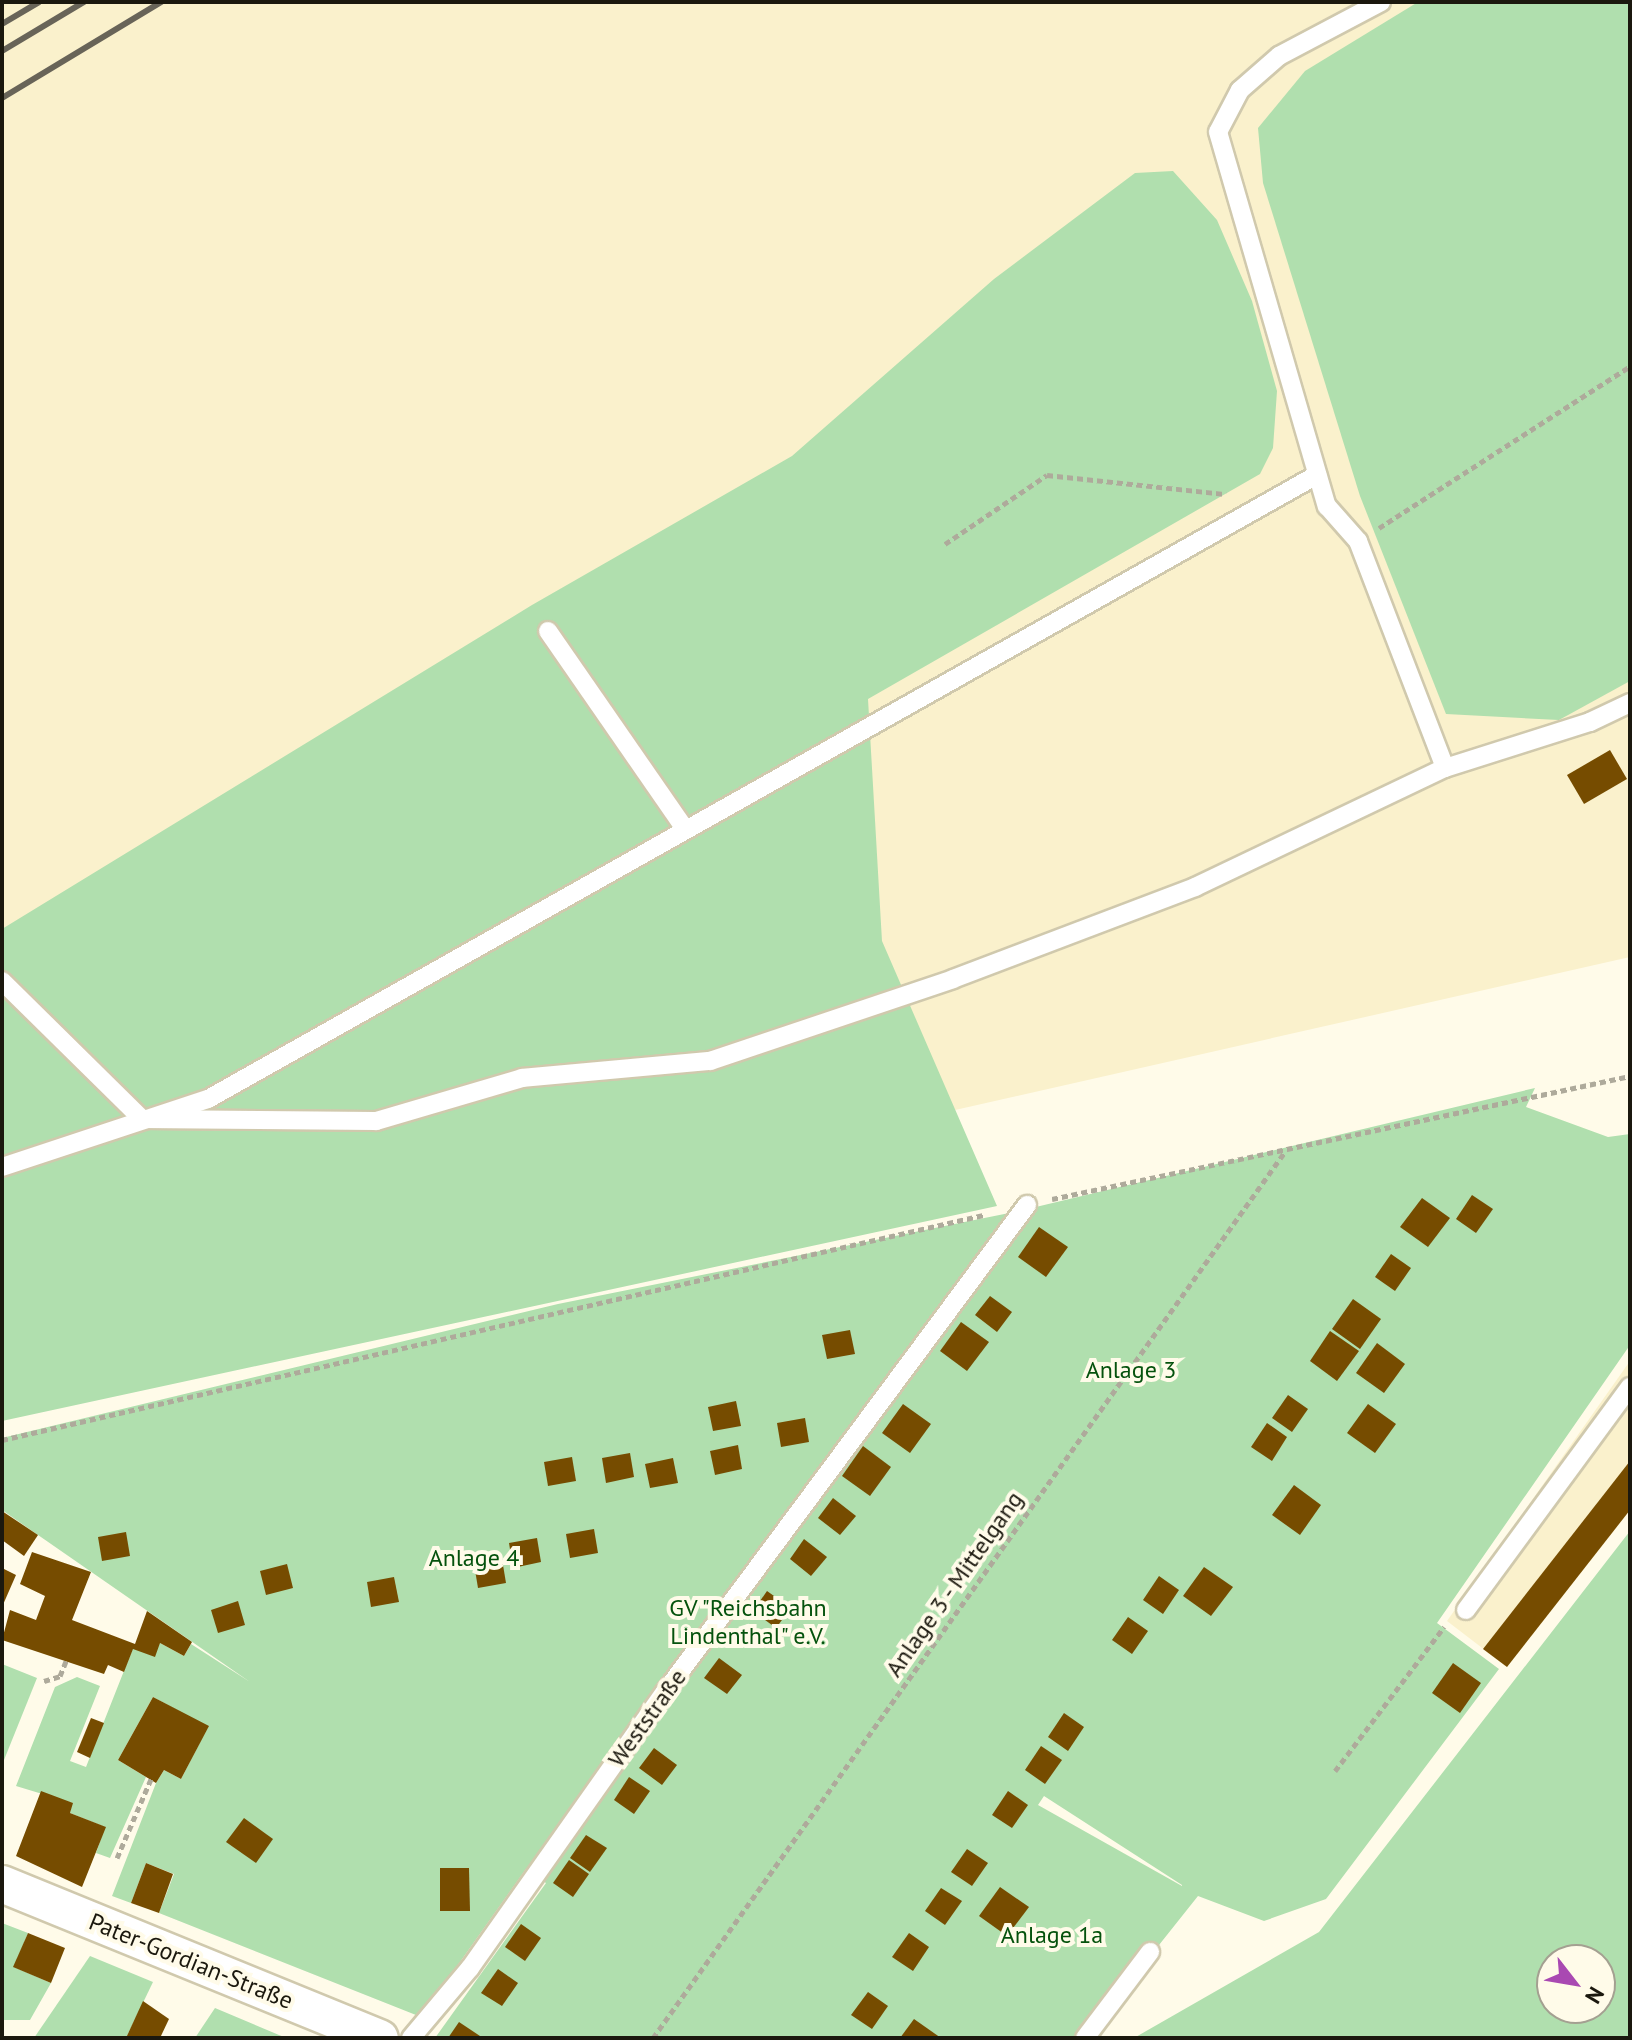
<!DOCTYPE html>
<html>
<head>
<meta charset="utf-8">
<style>
	body { margin:0 }
	#map { position:relative; width:1632px; height:2040px; overflow:hidden; background:#fffbe9; font-family:"PT Sans",sans-serif }
	div>[style] { position:absolute }
	.built>* { inset:0; background:#faf1cc }
	.green>* { inset:0; background:#b0dfae }
	.building>* { inset:0; background:#764c00 }
	.path>* { height:5px; margin-top:-2.5px; transform-origin:0; background:repeating-linear-gradient(90deg,#aeaa9b 0 6px,transparent 0 10px) }
	.roads { filter:drop-shadow(2px 0 #d0c9ad) drop-shadow(-2px 0 #d0c9ad) drop-shadow(0 2px #d0c9ad) drop-shadow(0 -2px #d0c9ad) }
	.service>* { height:18px; margin:-9px; padding:0 9px; transform-origin:9px; border-radius:9px; background:#fff }
	.minor>* { height:36px; margin:-18px; padding:0 18px; transform-origin:18px; border-radius:18px; background:#fff }
	.rail>* { height:6px; margin:-3px; padding:0 3px; transform-origin:3px; border-radius:3px; background:#686458 }
	span { translate:-50% -50%; white-space:nowrap; text-align:center; line-height:1.15; -webkit-text-stroke:8px #fffbe9; paint-order:stroke }
	.park-label { font-size:24px; color:#05520d }
	.street-label { font-size:24px; color:#1b180e }
	.frame { position:absolute; inset:0; border:4px solid #1b180e; pointer-events:none }
	.north { position:absolute; left:1536px; top:1944px; width:80px; height:80px; box-sizing:border-box; background:#fffbe9; border:2px solid #a4a091; border-radius:50%; rotate:121deg; font-size:22px; font-weight:700; line-height:32px; text-align:center; color:#1b180e }
	.north::after { content:''; display:block; margin:auto; width:28px; height:36px; background:#a949b2; clip-path:polygon(50% 0,100% 100%,50% 72%,0 100%) }
</style>
</head>
<body>
<div id="map">
	<div class="built">
		<div style="clip-path:polygon(2px 2px,1630px 2px,1630px 957px,2px 1326px)"></div>
		<div style="clip-path:polygon(1630px 1361px,1630px 1510px,1507px 1667px,1447px 1621px)"></div>
	</div>
	<div class="green">
		<div style="clip-path:polygon(1418px 2px,1630px 2px,1630px 681px,1559px 720px,1446px 714px,1360px 496px,1263px 183px,1258px 128px,1305px 71px)"></div>
		<div style="clip-path:polygon(1173px 171px,1217px 220px,1252px 301px,1277px 391px,1273px 448px,1260px 474px,868px 699px,882px 941px,997px 1206px,2px 1421px,2px 929px,532px 605px,792px 456px,994px 279px,1135px 173px)"></div>
		<div style="clip-path:polygon(evenodd,1535px 1088px,1526px 1107px,1608px 1137px,1630px 1134px,1630px 1345px,1437px 1623px,1499px 1669px,1326px 1899px,1264px 1921px,1198px 1896px,1085px 2038px,435px 2038px,546px 1883px,526px 1869px,421px 2017px,159px 1913px,174px 1874px,146px 1863px,131px 1903px,112px 1896px,156px 1783px,164px 1770px,181px 1779px,208px 1727px,153px 1697px,118px 1760px,146px 1777px,110px 1858px,96px 1853px,105px 1827px,70px 1813px,72px 1803px,16px 1786px,55px 1687px,77px 1677px,100px 1686px,70px 1761px,86px 1767px,133px 1648px,160px 1643px,184px 1656px,191px 1644px,250px 1682px,2px 1510px,2px 1438px,558px 1304px,1019px 1211px,1535px 1088px,1044px 1796px,1182px 1885px,1182px 1886px,1038px 1805px,1044px 1796px)"></div>
		<div style="clip-path:polygon(evenodd,1630px 1531px,1630px 2038px,1134px 2038px,1319px 1932px,1630px 1531px,1552px 1960px,1600px 1960px,1600px 2008px,1552px 2008px,1552px 1960px)"></div>
		<div style="clip-path:polygon(2px 1664px,37px 1678px,2px 1765px)"></div>
		<div style="clip-path:polygon(2px 1923px,28px 1933px,14px 1967px,51px 1983px,30px 2020px,2px 2020px)"></div>
		<div style="clip-path:polygon(90px 1956px,153px 1982px,126px 2038px,34px 2038px)"></div>
		<div style="clip-path:polygon(215px 2008px,279px 2035px,287px 2038px,195px 2038px)"></div>
	</div>
	<div class="building">
		<div style="clip-path:polygon(1610px 750px,1627px 779px,1584px 804px,1567px 775px)"></div>
		<div style="clip-path:polygon(1472px 1195px,1493px 1209px,1476px 1233px,1456px 1219px)"></div>
		<div style="clip-path:polygon(1422px 1198px,1450px 1218px,1428px 1247px,1400px 1227px)"></div>
		<div style="clip-path:polygon(1039px 1227px,1068px 1247px,1046px 1277px,1018px 1257px)"></div>
		<div style="clip-path:polygon(1391px 1254px,1411px 1268px,1395px 1291px,1375px 1277px)"></div>
		<div style="clip-path:polygon(990px 1296px,1012px 1312px,997px 1332px,975px 1315px)"></div>
		<div style="clip-path:polygon(1353px 1299px,1381px 1319px,1360px 1349px,1332px 1329px)"></div>
		<div style="clip-path:polygon(961px 1322px,989px 1342px,967px 1371px,940px 1351px)"></div>
		<div style="clip-path:polygon(850px 1330px,855px 1354px,827px 1359px,822px 1335px)"></div>
		<div style="clip-path:polygon(1330px 1331px,1359px 1351px,1337px 1381px,1310px 1361px)"></div>
		<div style="clip-path:polygon(1377px 1343px,1405px 1364px,1384px 1393px,1356px 1373px)"></div>
		<div style="clip-path:polygon(1288px 1395px,1308px 1409px,1292px 1432px,1272px 1418px)"></div>
		<div style="clip-path:polygon(736px 1401px,741px 1426px,713px 1431px,708px 1407px)"></div>
		<div style="clip-path:polygon(903px 1404px,931px 1424px,910px 1453px,882px 1433px)"></div>
		<div style="clip-path:polygon(1368px 1404px,1396px 1424px,1375px 1453px,1347px 1433px)"></div>
		<div style="clip-path:polygon(805px 1418px,809px 1442px,781px 1447px,777px 1423px)"></div>
		<div style="clip-path:polygon(1267px 1423px,1287px 1437px,1272px 1461px,1251px 1447px)"></div>
		<div style="clip-path:polygon(738px 1445px,742px 1469px,715px 1475px,710px 1451px)"></div>
		<div style="clip-path:polygon(863px 1446px,891px 1467px,870px 1496px,842px 1476px)"></div>
		<div style="clip-path:polygon(630px 1453px,634px 1477px,606px 1483px,602px 1458px)"></div>
		<div style="clip-path:polygon(572px 1457px,576px 1481px,548px 1486px,544px 1462px)"></div>
		<div style="clip-path:polygon(673px 1458px,678px 1483px,650px 1488px,645px 1464px)"></div>
		<div style="clip-path:polygon(1630px 1461px,1630px 1510px,1507px 1667px,1483px 1649px)"></div>
		<div style="clip-path:polygon(1294px 1485px,1321px 1505px,1300px 1535px,1272px 1515px)"></div>
		<div style="clip-path:polygon(833px 1498px,856px 1516px,840px 1535px,818px 1518px)"></div>
		<div style="clip-path:polygon(2px 1511px,38px 1535px,24px 1556px,2px 1540px)"></div>
		<div style="clip-path:polygon(594px 1529px,598px 1553px,570px 1558px,566px 1534px)"></div>
		<div style="clip-path:polygon(126px 1532px,130px 1556px,102px 1561px,98px 1537px)"></div>
		<div style="clip-path:polygon(537px 1538px,541px 1562px,513px 1568px,509px 1543px)"></div>
		<div style="clip-path:polygon(804px 1539px,827px 1557px,811px 1576px,790px 1559px)"></div>
		<div style="clip-path:polygon(32px 1552px,91px 1572px,72px 1620px,135px 1644px,147px 1611px,192px 1642px,184px 1656px,160px 1643px,155px 1657px,133px 1649px,124px 1672px,108px 1665px,104px 1674px,2px 1640px,10px 1610px,36px 1620px,45px 1596px,20px 1584px)"></div>
		<div style="clip-path:polygon(502px 1559px,506px 1583px,478px 1588px,474px 1564px)"></div>
		<div style="clip-path:polygon(287px 1564px,293px 1588px,266px 1595px,260px 1571px)"></div>
		<div style="clip-path:polygon(1204px 1567px,1233px 1587px,1211px 1616px,1183px 1596px)"></div>
		<div style="clip-path:polygon(2px 1568px,16px 1575px,2px 1607px)"></div>
		<div style="clip-path:polygon(1159px 1576px,1179px 1590px,1163px 1614px,1143px 1600px)"></div>
		<div style="clip-path:polygon(394px 1577px,399px 1602px,371px 1607px,367px 1582px)"></div>
		<div style="clip-path:polygon(767px 1591px,791px 1608px,776px 1628px,753px 1611px)"></div>
		<div style="clip-path:polygon(238px 1601px,245px 1625px,218px 1633px,211px 1610px)"></div>
		<div style="clip-path:polygon(1128px 1617px,1148px 1631px,1132px 1654px,1112px 1640px)"></div>
		<div style="clip-path:polygon(719px 1658px,742px 1675px,727px 1694px,704px 1678px)"></div>
		<div style="clip-path:polygon(1453px 1663px,1481px 1683px,1460px 1713px,1432px 1693px)"></div>
		<div style="clip-path:polygon(153px 1697px,209px 1726px,181px 1779px,164px 1770px,156px 1783px,118px 1760px)"></div>
		<div style="clip-path:polygon(1064px 1713px,1084px 1727px,1068px 1751px,1048px 1737px)"></div>
		<div style="clip-path:polygon(91px 1718px,104px 1723px,90px 1758px,77px 1752px)"></div>
		<div style="clip-path:polygon(1041px 1746px,1062px 1760px,1045px 1784px,1025px 1770px)"></div>
		<div style="clip-path:polygon(654px 1748px,677px 1765px,662px 1785px,639px 1768px)"></div>
		<div style="clip-path:polygon(629px 1777px,650px 1791px,634px 1814px,614px 1800px)"></div>
		<div style="clip-path:polygon(41px 1791px,73px 1803px,70px 1813px,106px 1827px,82px 1887px,16px 1856px)"></div>
		<div style="clip-path:polygon(1008px 1791px,1028px 1805px,1012px 1828px,992px 1815px)"></div>
		<div style="clip-path:polygon(244px 1818px,273px 1839px,256px 1863px,226px 1842px)"></div>
		<div style="clip-path:polygon(586px 1835px,607px 1848px,590px 1872px,570px 1858px)"></div>
		<div style="clip-path:polygon(967px 1849px,988px 1863px,972px 1886px,951px 1872px)"></div>
		<div style="clip-path:polygon(569px 1860px,589px 1874px,573px 1897px,553px 1883px)"></div>
		<div style="clip-path:polygon(146px 1863px,173px 1874px,159px 1913px,131px 1903px)"></div>
		<div style="clip-path:polygon(440px 1868px,469px 1868px,470px 1911px,440px 1911px)"></div>
		<div style="clip-path:polygon(1000px 1887px,1029px 1907px,1007px 1936px,979px 1916px)"></div>
		<div style="clip-path:polygon(941px 1888px,962px 1901px,945px 1925px,925px 1911px)"></div>
		<div style="clip-path:polygon(521px 1924px,541px 1938px,525px 1961px,505px 1947px)"></div>
		<div style="clip-path:polygon(28px 1933px,65px 1948px,51px 1983px,13px 1967px)"></div>
		<div style="clip-path:polygon(909px 1933px,929px 1947px,913px 1971px,892px 1957px)"></div>
		<div style="clip-path:polygon(498px 1969px,518px 1983px,502px 2006px,481px 1993px)"></div>
		<div style="clip-path:polygon(868px 1992px,888px 2006px,872px 2029px,851px 2015px)"></div>
		<div style="clip-path:polygon(143px 2001px,169px 2019px,160px 2038px,126px 2038px)"></div>
		<div style="clip-path:polygon(914px 2019px,941px 2038px,900px 2038px)"></div>
		<div style="clip-path:polygon(459px 2022px,480px 2036px,478px 2038px,448px 2038px)"></div>
	</div>
	<div class="path">
		<div style="left:1379px;top:528px;width:299px;rotate:-32.8deg"></div>
		<div style="left:945px;top:544px;width:123px;rotate:-34.1deg"></div>
		<div style="left:1047px;top:475px;width:180px;rotate:6.1deg"></div>
		<div style="left:1052px;top:1199px;width:591px;rotate:-12.01deg"></div>
		<div style="left:2px;top:1440px;width:1007px;rotate:-12.91deg"></div>
		<div style="left:44px;top:1681px;width:17px;rotate:-17deg"></div>
		<div style="left:60px;top:1676px;width:18px;rotate:-68deg"></div>
		<div style="left:1335px;top:1771px;width:181px;rotate:-52.9deg"></div>
		<div style="left:117px;top:1858px;width:86px;rotate:-66.7deg"></div>
		<div style="left:653px;top:2038px;width:1087px;rotate:-54.51deg"></div>
	</div>
	<div class="roads">
		<div class="service">
			<div style="left:1381px;top:2px;width:115px;rotate:152.1deg"></div>
			<div style="left:1279px;top:56px;width:52px;rotate:138.9deg"></div>
			<div style="left:1240px;top:90px;width:47px;rotate:117.6deg"></div>
			<div style="left:1218px;top:132px;width:390px;rotate:73.8deg"></div>
			<div style="left:1327px;top:506px;width:47px;rotate:48.5deg"></div>
			<div style="left:1358px;top:541px;width:243px;rotate:69deg"></div>
			<div style="left:548px;top:631px;width:241px;rotate:55.3deg"></div>
			<div style="left:2px;top:981px;width:197px;rotate:44.6deg"></div>
			<div style="left:142px;top:1119px;width:234px;rotate:0.5deg"></div>
			<div style="left:376px;top:1121px;width:152px;rotate:-16.4deg"></div>
			<div style="left:522px;top:1078px;width:189px;rotate:-5.2deg"></div>
			<div style="left:710px;top:1061px;width:256px;rotate:-18.6deg"></div>
			<div style="left:953px;top:979px;width:259px;rotate:-20.8deg"></div>
			<div style="left:1195px;top:887px;width:277px;rotate:-25.5deg"></div>
			<div style="left:1445px;top:768px;width:152px;rotate:-17.6deg"></div>
			<div style="left:1590px;top:722px;width:44px;rotate:-25.4deg"></div>
			<div style="left:2px;top:1167px;width:217px;rotate:-18.3deg"></div>
			<div style="left:208px;top:1099px;width:1273px;rotate:-29.37deg"></div>
			<div style="left:1466px;top:1610px;width:277px;rotate:-53.7deg"></div>
			<div style="left:411px;top:2038px;width:92px;rotate:-49.9deg"></div>
			<div style="left:470px;top:1968px;width:338px;rotate:-54.8deg"></div>
			<div style="left:665px;top:1692px;width:607px;rotate:-53.38deg"></div>
			<div style="left:1085px;top:2038px;width:108px;rotate:-52.9deg"></div>
		</div>
		<div class="minor">
			<div style="left:2px;top:1884px;width:408px;rotate:22.2deg"></div>
		</div>
	</div>
	<div class="rail">
		<div style="left:2px;top:24px;width:43px;rotate:-30.7deg"></div>
		<div style="left:2px;top:51px;width:96px;rotate:-30.9deg"></div>
		<div style="left:2px;top:98px;width:186px;rotate:-31.1deg"></div>
	</div>
	<div class="park-label">
		<span style="left:1131px;top:1370px">Anlage 3</span>
		<span style="left:474px;top:1558px">Anlage 4</span>
		<span style="left:748px;top:1622px">GV "Reichsbahn<br>Lindenthal" e.V.</span>
		<span style="left:1052px;top:1935px">Anlage 1a</span>
	</div>
	<div class="street-label">
		<span style="left:954px;top:1584px;rotate:-55deg">Anlage 3 - Mittelgang</span>
		<span style="left:647px;top:1718px;rotate:-54deg">Weststraße</span>
		<span style="left:191px;top:1961px;rotate:22deg">Pater-Gordian-Straße</span>
	</div>
	<div class="frame"></div>
	<div class="north">N</div>
</div>
</body>
</html>
